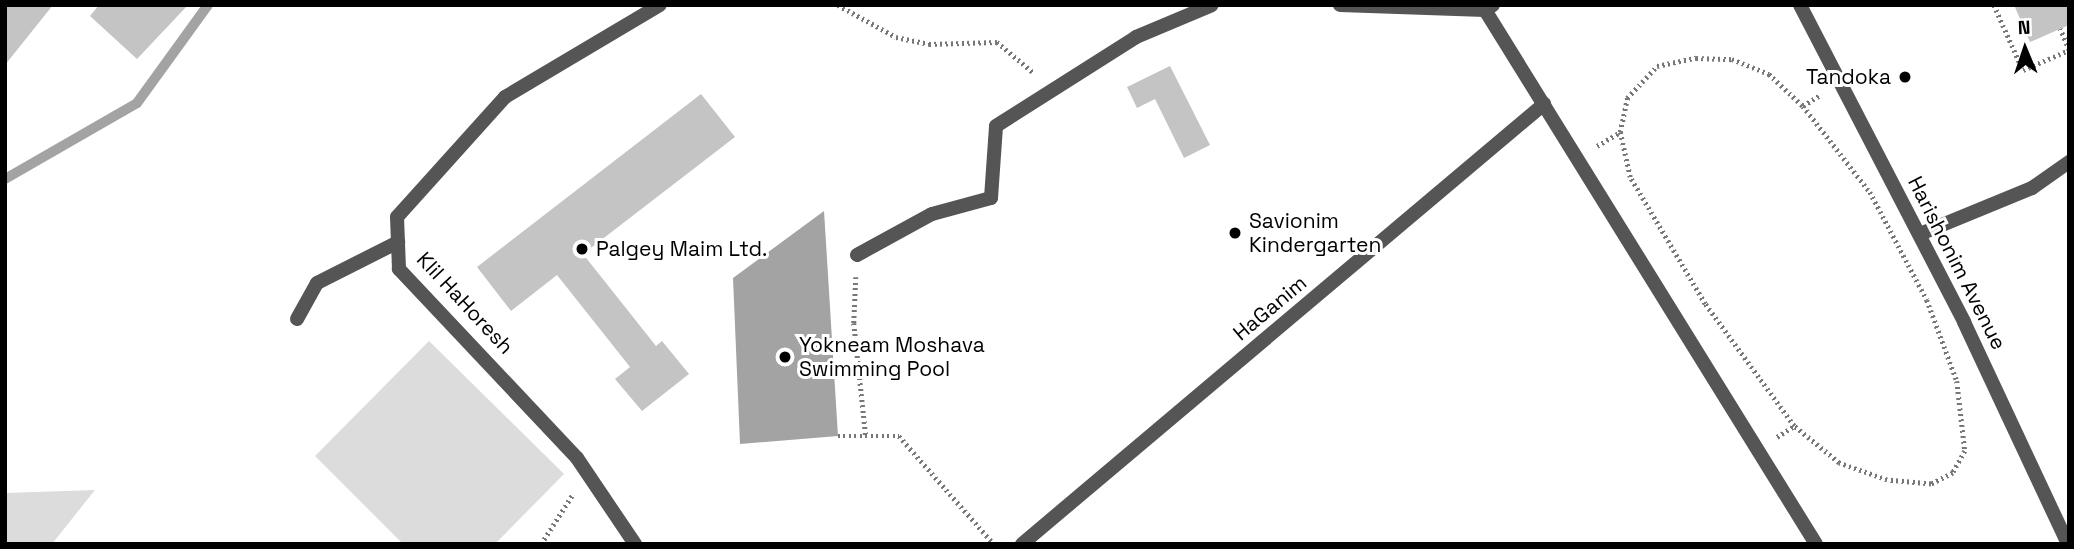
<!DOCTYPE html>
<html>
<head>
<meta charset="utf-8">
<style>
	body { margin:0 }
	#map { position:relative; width:2074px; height:549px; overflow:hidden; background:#fff; font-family:"Space Grotesk",sans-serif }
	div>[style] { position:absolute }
	.green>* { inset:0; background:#dcdcdc }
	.water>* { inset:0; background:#a3a3a3 }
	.stream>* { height:10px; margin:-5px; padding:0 5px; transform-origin:5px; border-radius:5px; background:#a3a3a3 }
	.building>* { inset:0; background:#c4c4c4 }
	.path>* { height:4.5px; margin-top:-2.25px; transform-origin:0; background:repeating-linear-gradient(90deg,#777 0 2px,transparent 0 5.5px) }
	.lane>* { height:14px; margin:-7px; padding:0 7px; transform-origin:7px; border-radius:7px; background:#555 }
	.street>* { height:14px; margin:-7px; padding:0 7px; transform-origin:7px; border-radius:7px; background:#555 }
	.dots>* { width:19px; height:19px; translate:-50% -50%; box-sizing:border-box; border:4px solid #fff; border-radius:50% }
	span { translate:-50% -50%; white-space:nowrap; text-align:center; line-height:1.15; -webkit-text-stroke:6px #fff; paint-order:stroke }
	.poi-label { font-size:21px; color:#000 }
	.right { translate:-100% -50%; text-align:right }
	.left { translate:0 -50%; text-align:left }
	.street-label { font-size:21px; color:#000 }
	.frame { position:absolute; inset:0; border:7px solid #000; pointer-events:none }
	.north { position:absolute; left:1990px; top:14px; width:70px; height:70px; -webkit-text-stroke:5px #fff; paint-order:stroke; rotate:358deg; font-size:19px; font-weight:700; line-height:28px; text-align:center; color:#000 }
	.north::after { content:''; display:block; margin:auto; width:24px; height:32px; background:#000; clip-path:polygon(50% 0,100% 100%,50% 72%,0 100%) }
</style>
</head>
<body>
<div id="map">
	<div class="green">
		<div style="clip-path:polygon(429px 341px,564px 474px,495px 544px,403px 544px,315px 456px)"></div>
		<div style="clip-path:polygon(95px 490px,52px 544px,5px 544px,5px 493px)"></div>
	</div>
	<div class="water">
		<div style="clip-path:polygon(824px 211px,838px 436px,740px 444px,733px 278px)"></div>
	</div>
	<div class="stream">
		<div style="left:5px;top:179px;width:152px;rotate:-29.9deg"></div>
		<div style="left:137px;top:103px;width:121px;rotate:-54.1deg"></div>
	</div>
	<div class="building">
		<div style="clip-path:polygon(5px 5px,53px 5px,5px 65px)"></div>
		<div style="clip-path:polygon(99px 5px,188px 5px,137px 59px,90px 16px)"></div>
		<div style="clip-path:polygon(2014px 5px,2069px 5px,2069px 25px,2030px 42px)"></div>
		<div style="clip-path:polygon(1170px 66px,1210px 145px,1184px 158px,1155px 99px,1137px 108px,1127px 87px)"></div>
		<div style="clip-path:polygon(701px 94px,735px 137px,583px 254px,656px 346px,662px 341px,689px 374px,642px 411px,615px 379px,630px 367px,557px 275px,511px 311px,477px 267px)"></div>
	</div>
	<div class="path">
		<div style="left:838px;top:5px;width:66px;rotate:28.9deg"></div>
		<div style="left:896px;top:37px;width:34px;rotate:12deg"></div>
		<div style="left:929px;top:44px;width:68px;rotate:-1.7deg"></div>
		<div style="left:997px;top:42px;width:48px;rotate:40deg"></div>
		<div style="left:1994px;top:5px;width:71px;rotate:66deg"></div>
		<div style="left:2023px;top:70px;width:50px;rotate:-23.5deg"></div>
		<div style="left:2069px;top:50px;width:23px;rotate:-113deg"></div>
		<div style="left:1696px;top:58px;width:36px;rotate:2deg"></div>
		<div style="left:1732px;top:59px;width:40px;rotate:22deg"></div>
		<div style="left:1769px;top:74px;width:47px;rotate:43.3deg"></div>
		<div style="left:1803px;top:106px;width:109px;rotate:52.1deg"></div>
		<div style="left:1870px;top:192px;width:122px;rotate:62.2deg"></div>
		<div style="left:1927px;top:300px;width:86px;rotate:69.7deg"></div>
		<div style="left:1957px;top:381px;width:70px;rotate:83.5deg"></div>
		<div style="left:1965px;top:451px;width:25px;rotate:119deg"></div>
		<div style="left:1953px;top:473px;width:25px;rotate:153deg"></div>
		<div style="left:1931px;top:484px;width:44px;rotate:-174.8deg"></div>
		<div style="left:1887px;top:480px;width:51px;rotate:-160.5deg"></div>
		<div style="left:1839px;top:463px;width:58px;rotate:-140.6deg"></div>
		<div style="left:1794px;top:426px;width:151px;rotate:-126.1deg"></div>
		<div style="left:1705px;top:304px;width:147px;rotate:-120.6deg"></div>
		<div style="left:1630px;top:177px;width:46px;rotate:-102.5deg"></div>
		<div style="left:1620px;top:132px;width:35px;rotate:-78deg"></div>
		<div style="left:1627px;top:98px;width:44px;rotate:-46.8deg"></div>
		<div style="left:1657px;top:66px;width:40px;rotate:-12deg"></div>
		<div style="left:1803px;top:106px;width:20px;rotate:-33deg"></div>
		<div style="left:1597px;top:146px;width:27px;rotate:-31deg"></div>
		<div style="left:856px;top:277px;width:46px;rotate:92.5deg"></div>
		<div style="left:854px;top:323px;width:115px;rotate:84deg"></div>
		<div style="left:838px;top:436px;width:61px"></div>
		<div style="left:899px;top:436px;width:144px;rotate:48.7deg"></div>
		<div style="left:1777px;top:437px;width:20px;rotate:-33deg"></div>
		<div style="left:541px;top:544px;width:59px;rotate:-57.4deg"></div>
	</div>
	<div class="lane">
		<div style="left:1920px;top:234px;width:121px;rotate:-22.3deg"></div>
		<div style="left:2032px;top:188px;width:45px;rotate:-35.1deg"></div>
	</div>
	<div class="street">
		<div style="left:1340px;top:5px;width:145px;rotate:2deg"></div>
		<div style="left:1493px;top:5px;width:9px;rotate:148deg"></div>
		<div style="left:1485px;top:10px;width:628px;rotate:58.21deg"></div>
		<div style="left:1800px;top:5px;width:357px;rotate:62.6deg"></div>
		<div style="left:1964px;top:322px;width:245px;rotate:64.9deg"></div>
		<div style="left:857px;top:255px;width:85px;rotate:-28.7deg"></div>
		<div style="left:932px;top:214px;width:61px;rotate:-15.2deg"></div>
		<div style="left:991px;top:198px;width:72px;rotate:-86deg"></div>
		<div style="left:996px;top:126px;width:166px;rotate:-32.4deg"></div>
		<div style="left:1136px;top:37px;width:82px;rotate:-22.8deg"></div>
		<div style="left:297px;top:319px;width:41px;rotate:-60.9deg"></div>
		<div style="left:317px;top:283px;width:91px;rotate:-26.8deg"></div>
		<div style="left:635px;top:544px;width:104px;rotate:-124deg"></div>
		<div style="left:577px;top:458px;width:260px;rotate:-133.3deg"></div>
		<div style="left:399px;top:269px;width:52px;rotate:-92.2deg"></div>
		<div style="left:397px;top:217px;width:161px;rotate:-48deg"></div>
		<div style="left:505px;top:97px;width:180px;rotate:-30.7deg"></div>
		<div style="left:1022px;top:544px;width:683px;rotate:-40.13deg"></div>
	</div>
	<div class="dots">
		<div style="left:1905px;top:77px;background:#000"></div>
		<div style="left:1235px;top:233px;background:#000"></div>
		<div style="left:582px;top:249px;background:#000"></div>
		<div style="left:785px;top:357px;background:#000"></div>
	</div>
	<div class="poi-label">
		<span class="right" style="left:1891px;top:77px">Tandoka</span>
		<span class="left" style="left:1249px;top:233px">Savionim<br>Kindergarten</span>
		<span class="left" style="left:596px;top:249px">Palgey Maim Ltd.</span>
		<span class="left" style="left:799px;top:357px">Yokneam Moshava<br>Swimming Pool</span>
	</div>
	<div class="street-label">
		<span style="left:1957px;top:263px;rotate:63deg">Harishonim Avenue</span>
		<span style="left:465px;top:303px;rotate:47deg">Klil HaHoresh</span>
		<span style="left:1270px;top:308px;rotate:-40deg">HaGanim</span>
	</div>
	<div class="frame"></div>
	<div class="north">N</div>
</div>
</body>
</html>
